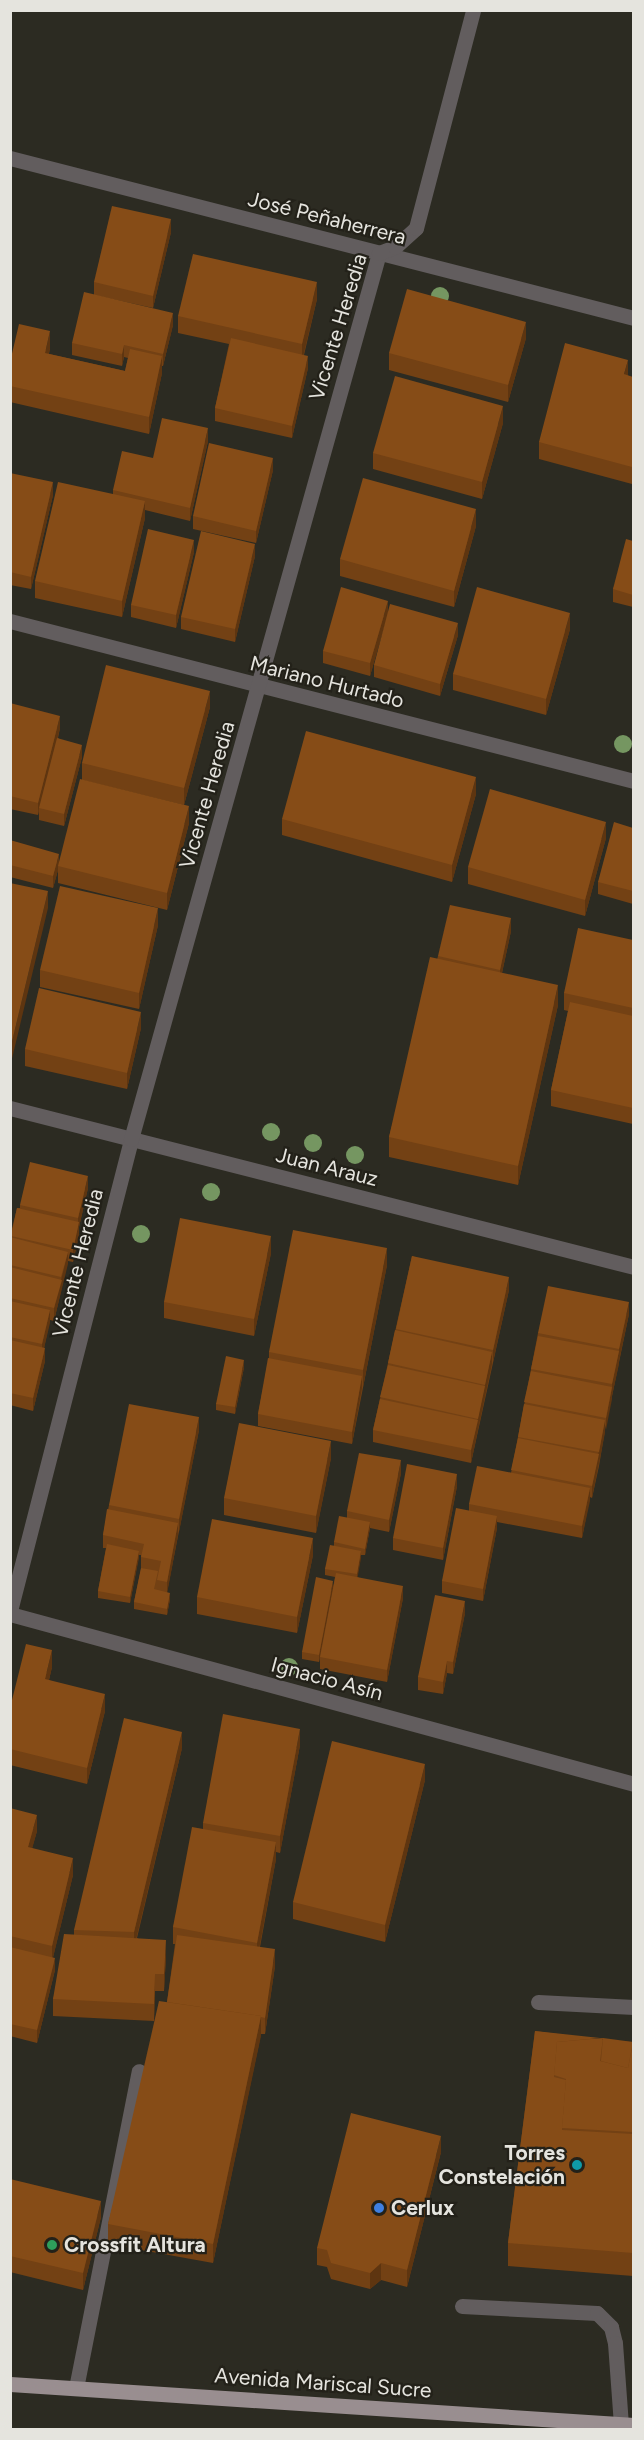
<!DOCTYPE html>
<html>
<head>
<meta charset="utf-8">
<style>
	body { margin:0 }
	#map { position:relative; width:644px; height:2440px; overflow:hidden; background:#2c2b22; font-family:Figtree,sans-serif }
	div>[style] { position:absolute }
	.minor>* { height:15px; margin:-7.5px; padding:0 7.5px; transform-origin:7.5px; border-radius:7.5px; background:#625d5e }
	.major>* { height:15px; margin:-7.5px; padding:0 7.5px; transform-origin:7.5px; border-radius:7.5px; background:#998e90 }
	.trees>* { width:18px; height:18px; margin:-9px; border-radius:50%; background:#759661 }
	.wall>* { inset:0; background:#734114 }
	.shaded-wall>* { inset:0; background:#5e3510 }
	.building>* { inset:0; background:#864c17 }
	.dots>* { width:16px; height:16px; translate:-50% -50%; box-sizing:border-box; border:3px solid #232119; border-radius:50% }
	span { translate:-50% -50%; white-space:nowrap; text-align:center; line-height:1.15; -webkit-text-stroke:4.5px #232119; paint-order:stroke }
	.street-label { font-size:21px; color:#e5e4de }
	.poi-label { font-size:21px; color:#e5e4de; font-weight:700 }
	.right { translate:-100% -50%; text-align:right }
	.left { translate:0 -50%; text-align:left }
	.frame { position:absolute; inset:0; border:12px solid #e5e4de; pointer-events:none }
</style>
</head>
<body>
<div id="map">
	<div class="minor">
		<div style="left:10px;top:158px;width:644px;rotate:14.38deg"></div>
		<div style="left:10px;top:621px;width:644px;rotate:14.38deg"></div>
		<div style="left:10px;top:1108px;width:644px;rotate:14.3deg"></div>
		<div style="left:10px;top:1611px;width:487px;rotate:-75.6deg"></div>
		<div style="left:131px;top:1139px;width:920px;rotate:-74.36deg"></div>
		<div style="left:379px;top:253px;width:17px;rotate:-21deg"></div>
		<div style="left:395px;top:247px;width:28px;rotate:-42deg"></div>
		<div style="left:416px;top:228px;width:225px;rotate:-75.3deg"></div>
		<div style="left:10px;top:1614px;width:647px;rotate:15.24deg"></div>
		<div style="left:538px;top:2002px;width:96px;rotate:3deg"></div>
		<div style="left:462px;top:2306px;width:135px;rotate:3deg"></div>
		<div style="left:597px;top:2313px;width:20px;rotate:45deg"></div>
		<div style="left:611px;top:2327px;width:16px;rotate:76deg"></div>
		<div style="left:615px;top:2343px;width:81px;rotate:85.8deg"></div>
		<div style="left:76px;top:2388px;width:323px;rotate:-78.8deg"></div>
	</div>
	<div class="major">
		<div style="left:10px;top:2384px;width:625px;rotate:3.76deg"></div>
	</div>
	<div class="trees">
		<div style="left:440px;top:296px"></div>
		<div style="left:623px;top:744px"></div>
		<div style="left:271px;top:1132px"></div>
		<div style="left:313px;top:1143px"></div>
		<div style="left:355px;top:1155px"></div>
		<div style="left:211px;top:1192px"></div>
		<div style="left:141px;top:1234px"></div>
		<div style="left:289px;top:1667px"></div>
	</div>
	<div class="wall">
		<div style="clip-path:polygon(171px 232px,153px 308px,94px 295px,94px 282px)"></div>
		<div style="clip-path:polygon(317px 299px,304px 355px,308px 368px,292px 438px,215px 421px,215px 408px,229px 344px,178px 333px,178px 316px)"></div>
		<div style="clip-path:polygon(173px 325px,163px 366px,162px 366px,162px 373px,149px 434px,10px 402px,10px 362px,50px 348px,49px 354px,125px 371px,128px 358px,124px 357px,122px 366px,72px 355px,72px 343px)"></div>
		<div style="clip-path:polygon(526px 338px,508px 402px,389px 370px,389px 353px)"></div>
		<div style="clip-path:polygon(633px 377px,632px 484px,539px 459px,539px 442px)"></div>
		<div style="clip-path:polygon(503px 423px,482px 499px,373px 469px,373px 453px)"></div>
		<div style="clip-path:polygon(208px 441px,190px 521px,145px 510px,145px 518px,122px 617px,35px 598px,35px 581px,113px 494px,113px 490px,153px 458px)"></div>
		<div style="clip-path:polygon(273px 470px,256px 543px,193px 529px,193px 516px)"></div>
		<div style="clip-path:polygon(10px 473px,53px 495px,31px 589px,10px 585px)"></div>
		<div style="clip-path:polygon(476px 526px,454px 607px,340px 576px,340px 559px)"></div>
		<div style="clip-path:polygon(633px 541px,633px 607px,613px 602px,613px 589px)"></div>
		<div style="clip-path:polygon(194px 552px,176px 628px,131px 617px,131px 605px)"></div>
		<div style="clip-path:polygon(255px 556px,235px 642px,181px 629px,181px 617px)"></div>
		<div style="clip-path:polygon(388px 613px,370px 676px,323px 663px,323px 651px)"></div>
		<div style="clip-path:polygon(570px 629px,546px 715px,453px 690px,453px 674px)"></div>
		<div style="clip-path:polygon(458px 635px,440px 696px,374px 677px,374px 665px)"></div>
		<div style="clip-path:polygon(10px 703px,60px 728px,58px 738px,82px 757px,64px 826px,39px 820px,39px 811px,38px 815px,10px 809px)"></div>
		<div style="clip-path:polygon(210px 707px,184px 805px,82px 780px,82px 763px)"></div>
		<div style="clip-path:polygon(476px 794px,452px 882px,282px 835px,282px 819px)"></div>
		<div style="clip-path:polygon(189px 823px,167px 910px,58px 883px,58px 870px,53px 888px,10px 877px,10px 840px,59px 862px)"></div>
		<div style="clip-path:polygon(633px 828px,633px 904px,598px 894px,598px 882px)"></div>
		<div style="clip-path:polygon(606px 838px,585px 916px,468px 884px,468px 867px)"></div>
		<div style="clip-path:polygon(158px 925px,139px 1009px,40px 987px,40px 970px)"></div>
		<div style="clip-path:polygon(511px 931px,502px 973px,558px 1005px,518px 1185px,389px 1157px,389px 1137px,438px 956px)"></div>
		<div style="clip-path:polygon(633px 940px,633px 1124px,551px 1106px,551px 1090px,568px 1011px,564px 1010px,564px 993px)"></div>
		<div style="clip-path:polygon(141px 1028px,127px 1089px,25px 1066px,25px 1049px)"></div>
		<div style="clip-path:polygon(88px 1188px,79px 1227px,79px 1235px,73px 1262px,68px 1261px,54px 1321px,50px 1320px,44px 1348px,45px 1361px,33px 1411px,10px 1405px,10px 1237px,17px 1208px,20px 1208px,20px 1205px)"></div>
		<div style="clip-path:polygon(271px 1253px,254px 1336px,164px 1318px,164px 1302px)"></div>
		<div style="clip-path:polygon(412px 1256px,509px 1290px,471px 1463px,373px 1442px,373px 1430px)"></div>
		<div style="clip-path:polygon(387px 1265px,352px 1444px,258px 1426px,258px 1414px,269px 1358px,269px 1352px)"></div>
		<div style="clip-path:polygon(629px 1314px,605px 1430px,599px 1466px,592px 1498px,590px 1497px,582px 1538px,497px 1522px,497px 1528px,483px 1601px,442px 1593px,442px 1581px,469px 1511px,469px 1504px,511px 1473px,538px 1333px)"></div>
		<div style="clip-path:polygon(244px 1367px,235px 1414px,216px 1410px,216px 1404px)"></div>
		<div style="clip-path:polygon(199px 1430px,167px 1592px,170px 1599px,167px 1615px,134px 1609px,134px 1602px,141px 1569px,141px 1555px,139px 1555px,130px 1603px,98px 1598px,98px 1591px,106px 1548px,103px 1548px,103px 1535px,109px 1505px)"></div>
		<div style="clip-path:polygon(331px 1458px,316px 1533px,224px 1515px,224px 1498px)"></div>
		<div style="clip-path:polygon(401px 1473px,389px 1532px,370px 1528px,365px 1555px,361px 1555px,357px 1577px,403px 1598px,387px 1682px,320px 1669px,320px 1657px,335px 1577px,325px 1575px,325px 1569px,334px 1545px,334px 1542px,347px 1518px,347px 1511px)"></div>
		<div style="clip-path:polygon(457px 1486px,443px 1560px,393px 1550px,393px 1538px)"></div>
		<div style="clip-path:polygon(313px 1555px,297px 1633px,197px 1614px,197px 1597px)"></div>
		<div style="clip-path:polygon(333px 1587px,319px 1662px,302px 1659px,302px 1652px)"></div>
		<div style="clip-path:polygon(465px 1613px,453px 1674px,447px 1673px,443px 1694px,418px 1690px,418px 1677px)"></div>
		<div style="clip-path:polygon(52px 1667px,49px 1680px,105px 1711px,87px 1784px,10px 1765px,10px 1708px)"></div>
		<div style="clip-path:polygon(300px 1745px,280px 1853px,276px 1852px,276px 1859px,260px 1947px,275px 1966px,265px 2034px,261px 2034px,213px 2263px,108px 2244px,108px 2224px,167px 2002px,175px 1944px,173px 1944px,173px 1927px,203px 1829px,203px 1823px)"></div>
		<div style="clip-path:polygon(182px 1748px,137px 1938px,166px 1956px,164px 1991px,155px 1991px,154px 2021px,53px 2016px,53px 1999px,74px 1935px,74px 1930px)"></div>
		<div style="clip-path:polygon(425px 1780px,385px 1942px,293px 1919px,293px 1902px)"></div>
		<div style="clip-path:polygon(10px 1808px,37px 1831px,32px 1848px,73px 1875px,53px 1957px,55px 1970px,37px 2043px,10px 2036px)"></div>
		<div style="clip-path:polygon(535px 2031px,603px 2040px,633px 2042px,633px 2276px,508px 2266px,508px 2243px)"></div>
		<div style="clip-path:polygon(441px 2152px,407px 2287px,381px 2280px,370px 2289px,331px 2279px,327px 2267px,317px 2265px,317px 2248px)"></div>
		<div style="clip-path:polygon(10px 2179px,101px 2217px,83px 2290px,10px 2272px)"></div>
	</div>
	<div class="shaded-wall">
		<div style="clip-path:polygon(171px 219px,171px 232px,153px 308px,153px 296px)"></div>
		<div style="clip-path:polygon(317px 282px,317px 299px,302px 361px,302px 344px)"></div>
		<div style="clip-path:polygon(173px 313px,173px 325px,163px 366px,163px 354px)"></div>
		<div style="clip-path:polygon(526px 322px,526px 338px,508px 402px,508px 385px)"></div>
		<div style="clip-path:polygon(50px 331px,50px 348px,45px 369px,45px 353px)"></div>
		<div style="clip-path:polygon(124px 345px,124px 357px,122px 366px,122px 354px)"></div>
		<div style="clip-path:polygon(162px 356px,162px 373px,149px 434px,149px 417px)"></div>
		<div style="clip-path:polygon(308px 356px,308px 368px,292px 438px,292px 426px)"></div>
		<div style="clip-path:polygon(628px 360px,628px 377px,624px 374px)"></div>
		<div style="clip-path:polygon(503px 406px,503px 423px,482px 499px,482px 482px)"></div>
		<div style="clip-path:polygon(208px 428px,208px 441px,190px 521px,190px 508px)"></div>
		<div style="clip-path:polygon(273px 458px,273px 470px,256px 543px,256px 531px)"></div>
		<div style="clip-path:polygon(633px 463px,633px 480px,632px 484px,632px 467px)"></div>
		<div style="clip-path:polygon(53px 482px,53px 495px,31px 589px,31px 577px)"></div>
		<div style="clip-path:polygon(145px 501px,145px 518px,122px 617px,122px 601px)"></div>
		<div style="clip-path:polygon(476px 509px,476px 526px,454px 607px,454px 591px)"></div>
		<div style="clip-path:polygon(194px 540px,194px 552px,176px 628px,176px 615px)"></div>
		<div style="clip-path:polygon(255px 544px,255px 556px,235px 642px,235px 629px)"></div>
		<div style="clip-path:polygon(388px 601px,388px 613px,370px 676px,370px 663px)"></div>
		<div style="clip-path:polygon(570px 613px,570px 629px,546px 715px,546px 699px)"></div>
		<div style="clip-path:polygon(458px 623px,458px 635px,440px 696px,440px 684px)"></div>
		<div style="clip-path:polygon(210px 691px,210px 707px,184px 805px,184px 788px)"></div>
		<div style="clip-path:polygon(60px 716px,60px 728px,40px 808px,39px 808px,38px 815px,38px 803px)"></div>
		<div style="clip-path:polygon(82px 745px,82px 757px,64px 826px,64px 814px)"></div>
		<div style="clip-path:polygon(476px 777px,476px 794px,452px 882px,452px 865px)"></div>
		<div style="clip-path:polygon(189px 806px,189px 823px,167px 910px,167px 893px)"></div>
		<div style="clip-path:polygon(606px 822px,606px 838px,585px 916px,585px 900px)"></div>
		<div style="clip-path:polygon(59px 854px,59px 866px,58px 866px,58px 870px,53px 888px,53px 876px)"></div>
		<div style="clip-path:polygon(48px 891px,48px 908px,10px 1067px,10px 1050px)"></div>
		<div style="clip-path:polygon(158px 908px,158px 925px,139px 1009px,139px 993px)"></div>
		<div style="clip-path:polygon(511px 918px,511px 931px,500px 982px,500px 970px)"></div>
		<div style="clip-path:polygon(558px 985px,558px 1005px,518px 1185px,518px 1166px)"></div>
		<div style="clip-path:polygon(141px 1012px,141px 1028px,127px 1089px,127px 1073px)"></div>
		<div style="clip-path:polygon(88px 1176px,88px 1188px,79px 1227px,79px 1235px,73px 1262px,73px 1250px,78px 1226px,78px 1218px)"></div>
		<div style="clip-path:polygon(271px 1236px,271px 1253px,254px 1336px,254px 1319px)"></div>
		<div style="clip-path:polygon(387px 1248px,387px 1265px,363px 1387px,363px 1370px)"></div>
		<div style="clip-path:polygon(68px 1252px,68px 1264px,54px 1321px,54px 1308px)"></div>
		<div style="clip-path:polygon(509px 1277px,509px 1290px,493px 1362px,493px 1350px)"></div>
		<div style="clip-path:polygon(629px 1302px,629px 1314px,619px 1361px,619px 1349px)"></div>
		<div style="clip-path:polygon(50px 1310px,50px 1323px,42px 1357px,42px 1344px)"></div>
		<div style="clip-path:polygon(45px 1348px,45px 1361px,33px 1411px,33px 1398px)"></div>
		<div style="clip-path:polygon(619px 1351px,619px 1364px,612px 1396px,612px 1384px)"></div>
		<div style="clip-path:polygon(492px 1352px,492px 1364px,471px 1463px,471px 1450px)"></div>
		<div style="clip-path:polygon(244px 1360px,244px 1367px,235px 1414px,235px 1407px)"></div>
		<div style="clip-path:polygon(362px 1376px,362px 1388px,352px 1444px,352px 1432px)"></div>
		<div style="clip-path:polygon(612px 1387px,612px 1399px,606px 1430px,606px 1418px)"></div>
		<div style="clip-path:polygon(199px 1417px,199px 1430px,179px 1532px,179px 1519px)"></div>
		<div style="clip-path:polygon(605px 1420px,605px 1433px,592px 1498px,592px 1486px)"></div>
		<div style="clip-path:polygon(331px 1441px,331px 1458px,316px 1533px,316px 1516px)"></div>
		<div style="clip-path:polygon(401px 1460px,401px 1473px,389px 1532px,389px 1520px)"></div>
		<div style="clip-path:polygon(457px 1474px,457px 1486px,443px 1560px,443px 1548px)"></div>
		<div style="clip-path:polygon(590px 1488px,590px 1501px,582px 1538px,582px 1526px)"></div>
		<div style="clip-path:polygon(497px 1516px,497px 1528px,483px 1601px,483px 1589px)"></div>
		<div style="clip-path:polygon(370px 1522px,370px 1528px,365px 1555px,365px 1549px)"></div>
		<div style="clip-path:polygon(178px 1523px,178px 1535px,167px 1594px,167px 1582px)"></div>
		<div style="clip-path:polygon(313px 1538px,313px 1555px,297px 1633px,297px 1617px)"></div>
		<div style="clip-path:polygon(139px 1551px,139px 1558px,130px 1603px,130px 1597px)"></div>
		<div style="clip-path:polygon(361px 1551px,361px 1558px,357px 1581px,357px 1574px)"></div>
		<div style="clip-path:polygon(333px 1581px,333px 1587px,319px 1662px,319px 1655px)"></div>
		<div style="clip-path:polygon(403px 1586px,403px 1598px,387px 1682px,387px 1670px)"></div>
		<div style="clip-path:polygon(170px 1593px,170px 1599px,167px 1615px,167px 1609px)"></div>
		<div style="clip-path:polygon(465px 1601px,465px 1613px,453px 1674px,453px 1662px)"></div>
		<div style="clip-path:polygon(52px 1650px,52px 1667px,45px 1696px,45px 1679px)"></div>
		<div style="clip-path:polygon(447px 1661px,447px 1673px,443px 1694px,443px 1682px)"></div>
		<div style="clip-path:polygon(105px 1694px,105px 1711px,87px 1784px,87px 1768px)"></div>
		<div style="clip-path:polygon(300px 1729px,300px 1745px,280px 1853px,280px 1836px)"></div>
		<div style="clip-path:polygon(182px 1732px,182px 1748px,134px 1948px,134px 1932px)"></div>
		<div style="clip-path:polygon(425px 1764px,425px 1780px,385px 1942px,385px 1925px)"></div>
		<div style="clip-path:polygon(37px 1815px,37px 1831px,28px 1864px,28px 1847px)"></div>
		<div style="clip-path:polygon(276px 1842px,276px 1859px,257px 1960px,257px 1943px)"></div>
		<div style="clip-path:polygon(73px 1858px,73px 1875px,52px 1962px,52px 1946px)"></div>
		<div style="clip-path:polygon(166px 1940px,166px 1956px,164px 1991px,164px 1974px)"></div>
		<div style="clip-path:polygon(275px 1949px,275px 1966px,265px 2034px,265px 2018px)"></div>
		<div style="clip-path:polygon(55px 1958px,55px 1970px,37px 2043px,37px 2030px)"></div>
		<div style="clip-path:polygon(155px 1974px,155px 1991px,154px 2021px,154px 2004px)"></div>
		<div style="clip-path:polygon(261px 2016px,261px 2036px,213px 2263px,213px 2244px)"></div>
		<div style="clip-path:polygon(441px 2136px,441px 2152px,407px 2287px,407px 2270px)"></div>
		<div style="clip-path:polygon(101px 2201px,101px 2217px,83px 2290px,83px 2273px)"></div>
		<div style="clip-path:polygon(381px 2263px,381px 2280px,370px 2289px,370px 2273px)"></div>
	</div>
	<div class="building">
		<div style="clip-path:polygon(112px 206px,171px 219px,153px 296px,94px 282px)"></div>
		<div style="clip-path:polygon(193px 254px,317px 282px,302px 344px,178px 316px)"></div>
		<div style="clip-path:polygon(407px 289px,526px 322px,508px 385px,389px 353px)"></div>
		<div style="clip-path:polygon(84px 292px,173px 313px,163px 354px,124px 345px,122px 354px,72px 343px)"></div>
		<div style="clip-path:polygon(19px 324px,50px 331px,45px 353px,125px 371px,130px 349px,162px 356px,149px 417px,10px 386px,10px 362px)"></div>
		<div style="clip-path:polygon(231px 338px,308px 356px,292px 426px,215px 408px)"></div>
		<div style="clip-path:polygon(565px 343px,628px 360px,624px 374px,633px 377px,633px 463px,632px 467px,539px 442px)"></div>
		<div style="clip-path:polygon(395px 376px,503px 406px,482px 482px,373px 453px)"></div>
		<div style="clip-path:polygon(162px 418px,208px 428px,190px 508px,113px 490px,122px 451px,153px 458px)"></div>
		<div style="clip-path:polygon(209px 443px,273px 458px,256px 531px,193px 516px)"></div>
		<div style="clip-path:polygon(10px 473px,53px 482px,31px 577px,10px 572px)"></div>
		<div style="clip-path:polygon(363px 478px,476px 509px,454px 591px,340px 559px)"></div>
		<div style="clip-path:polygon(58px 482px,145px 501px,122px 601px,35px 581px)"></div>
		<div style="clip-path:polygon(148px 529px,194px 540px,176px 615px,131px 605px)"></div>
		<div style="clip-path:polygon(201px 531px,255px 544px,235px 629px,181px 617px)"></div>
		<div style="clip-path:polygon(626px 539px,633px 541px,633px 595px,613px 589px)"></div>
		<div style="clip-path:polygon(341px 587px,388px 601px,370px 663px,323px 651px)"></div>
		<div style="clip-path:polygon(477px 587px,570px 613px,546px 699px,453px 674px)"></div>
		<div style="clip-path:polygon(390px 604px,458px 623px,440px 684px,374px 665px)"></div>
		<div style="clip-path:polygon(106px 665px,210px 691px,184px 788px,82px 763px)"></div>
		<div style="clip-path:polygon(10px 703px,60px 716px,38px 803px,10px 796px)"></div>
		<div style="clip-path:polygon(306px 731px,476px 777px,452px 865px,282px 819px)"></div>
		<div style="clip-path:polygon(57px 738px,82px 745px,64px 814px,39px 808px)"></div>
		<div style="clip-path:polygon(80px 779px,189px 806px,167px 893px,58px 866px)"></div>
		<div style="clip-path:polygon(490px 789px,606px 822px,585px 900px,468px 867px)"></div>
		<div style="clip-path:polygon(614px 822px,633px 828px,633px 891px,598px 882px)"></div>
		<div style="clip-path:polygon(10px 840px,59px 854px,53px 876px,10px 865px)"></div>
		<div style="clip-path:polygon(10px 883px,48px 891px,10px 1050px)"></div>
		<div style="clip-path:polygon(60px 886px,158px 908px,139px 993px,40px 970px)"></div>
		<div style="clip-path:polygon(450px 905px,511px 918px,500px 970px,438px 956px)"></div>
		<div style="clip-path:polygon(578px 928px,633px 940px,633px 1008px,564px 993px)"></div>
		<div style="clip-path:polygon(430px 957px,558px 985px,518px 1166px,389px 1137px)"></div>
		<div style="clip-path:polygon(39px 988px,141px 1012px,127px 1073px,25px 1049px)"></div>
		<div style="clip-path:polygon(570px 1002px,633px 1016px,633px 1108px,551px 1090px)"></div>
		<div style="clip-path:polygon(30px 1162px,88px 1176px,78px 1218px,20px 1205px)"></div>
		<div style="clip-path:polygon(17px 1208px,79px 1222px,73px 1250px,11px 1236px)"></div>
		<div style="clip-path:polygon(180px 1218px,271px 1236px,254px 1319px,164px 1302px)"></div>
		<div style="clip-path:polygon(293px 1230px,387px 1248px,363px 1370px,269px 1352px)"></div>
		<div style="clip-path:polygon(10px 1237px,68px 1252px,61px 1277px,10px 1265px)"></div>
		<div style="clip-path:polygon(412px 1256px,509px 1277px,493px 1350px,396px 1329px)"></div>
		<div style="clip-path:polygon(10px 1267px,62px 1280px,54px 1308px,10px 1298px)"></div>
		<div style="clip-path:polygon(548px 1286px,629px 1302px,619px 1349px,538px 1333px)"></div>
		<div style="clip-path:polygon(10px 1301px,50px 1310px,42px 1344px,10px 1337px)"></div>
		<div style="clip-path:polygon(395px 1330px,492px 1352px,485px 1385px,388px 1363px)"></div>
		<div style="clip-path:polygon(538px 1336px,619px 1351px,612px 1384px,531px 1369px)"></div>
		<div style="clip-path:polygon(10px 1340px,45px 1348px,33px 1398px,10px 1393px)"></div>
		<div style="clip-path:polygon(226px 1356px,244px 1360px,235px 1407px,216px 1404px)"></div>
		<div style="clip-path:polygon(268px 1358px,362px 1376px,352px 1432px,258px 1414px)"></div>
		<div style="clip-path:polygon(388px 1365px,485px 1386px,478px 1419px,380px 1397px)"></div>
		<div style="clip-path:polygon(531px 1371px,612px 1387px,606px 1418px,524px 1402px)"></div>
		<div style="clip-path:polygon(380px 1399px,478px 1420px,471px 1450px,373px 1430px)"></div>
		<div style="clip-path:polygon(129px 1404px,199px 1417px,179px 1519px,109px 1505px)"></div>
		<div style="clip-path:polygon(524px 1404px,605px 1420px,599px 1452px,518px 1437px)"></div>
		<div style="clip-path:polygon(239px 1423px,331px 1441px,316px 1516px,224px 1498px)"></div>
		<div style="clip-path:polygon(518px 1438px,599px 1454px,592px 1486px,511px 1470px)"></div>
		<div style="clip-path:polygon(359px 1453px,401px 1460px,389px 1520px,347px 1511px)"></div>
		<div style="clip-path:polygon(407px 1464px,457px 1474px,443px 1548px,393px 1538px)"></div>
		<div style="clip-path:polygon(477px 1466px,590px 1488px,582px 1526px,469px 1504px)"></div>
		<div style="clip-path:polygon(456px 1508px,497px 1516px,483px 1589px,442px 1581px)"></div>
		<div style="clip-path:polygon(107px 1509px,178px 1523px,167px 1582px,157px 1580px,161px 1561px,141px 1557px,144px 1544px,103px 1535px)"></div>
		<div style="clip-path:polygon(339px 1516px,370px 1522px,365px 1549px,334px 1542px)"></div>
		<div style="clip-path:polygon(212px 1519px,313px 1538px,297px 1617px,197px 1597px)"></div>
		<div style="clip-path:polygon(107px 1544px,139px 1551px,130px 1597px,98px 1591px)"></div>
		<div style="clip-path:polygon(330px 1545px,361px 1551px,357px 1574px,325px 1569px)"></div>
		<div style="clip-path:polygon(141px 1568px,158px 1571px,154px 1589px,170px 1593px,167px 1609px,134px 1602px)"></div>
		<div style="clip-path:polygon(336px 1573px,403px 1586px,387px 1670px,320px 1657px)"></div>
		<div style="clip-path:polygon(316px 1577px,333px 1581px,319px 1655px,302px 1652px)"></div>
		<div style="clip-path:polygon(435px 1595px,465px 1601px,453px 1662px,447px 1661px,443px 1682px,418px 1677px)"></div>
		<div style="clip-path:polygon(26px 1644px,52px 1650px,45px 1679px,105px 1694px,87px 1768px,10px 1749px,10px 1708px)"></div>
		<div style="clip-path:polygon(223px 1714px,300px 1729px,280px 1836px,203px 1823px)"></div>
		<div style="clip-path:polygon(124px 1718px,182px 1732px,134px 1932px,74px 1930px)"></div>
		<div style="clip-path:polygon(332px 1741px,425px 1764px,385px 1925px,293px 1902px)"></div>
		<div style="clip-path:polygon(10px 1808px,37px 1815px,28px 1847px,73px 1858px,52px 1946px,10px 1936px)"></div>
		<div style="clip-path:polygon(192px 1827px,276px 1842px,257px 1943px,173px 1927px)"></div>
		<div style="clip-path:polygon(64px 1934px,166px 1940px,164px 1974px,155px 1974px,154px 2004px,53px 1999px)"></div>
		<div style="clip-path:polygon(177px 1935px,275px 1949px,265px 2018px,261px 2017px,261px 2016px,167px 2002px)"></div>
		<div style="clip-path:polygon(10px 1947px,55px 1958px,37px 2030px,10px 2024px)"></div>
		<div style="clip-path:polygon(159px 2001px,261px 2016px,213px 2244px,108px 2224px)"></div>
		<div style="clip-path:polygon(535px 2031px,600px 2038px,557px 2042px,554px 2077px,566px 2080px,562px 2130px,633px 2134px,633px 2253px,508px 2243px)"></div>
		<div style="clip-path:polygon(603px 2038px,600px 2061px,628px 2068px,633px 2043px,633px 2132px,562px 2128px,566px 2079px,554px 2075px,557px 2042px)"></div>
		<div style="clip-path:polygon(603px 2038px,633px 2042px,628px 2068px,601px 2061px)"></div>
		<div style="clip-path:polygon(351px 2113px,441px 2136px,407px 2270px,381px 2263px,370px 2273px,331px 2263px,327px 2250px,317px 2248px)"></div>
		<div style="clip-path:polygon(10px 2179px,101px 2201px,83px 2273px,10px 2256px)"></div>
	</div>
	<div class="dots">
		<div style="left:577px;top:2165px;background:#0f9aa8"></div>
		<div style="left:379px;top:2208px;background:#3f7fe0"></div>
		<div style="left:52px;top:2245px;background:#2e9e5b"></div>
	</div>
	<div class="street-label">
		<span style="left:327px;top:218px;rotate:14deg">José Peñaherrera</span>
		<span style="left:338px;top:327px;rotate:-73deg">Vicente Heredia</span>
		<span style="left:327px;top:682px;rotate:14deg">Mariano Hurtado</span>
		<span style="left:207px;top:795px;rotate:-74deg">Vicente Heredia</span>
		<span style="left:327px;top:1167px;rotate:14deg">Juan Arauz</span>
		<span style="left:78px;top:1263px;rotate:-76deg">Vicente Heredia</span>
		<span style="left:327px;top:1679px;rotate:15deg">Ignacio Asín</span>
		<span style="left:323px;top:2383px;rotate:4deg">Avenida Mariscal Sucre</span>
	</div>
	<div class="poi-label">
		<span class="right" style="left:565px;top:2165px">Torres<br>Constelación</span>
		<span class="left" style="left:391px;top:2208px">Cerlux</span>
		<span class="left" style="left:64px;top:2245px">Crossfit Altura</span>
	</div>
	<div class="frame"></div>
</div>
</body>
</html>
